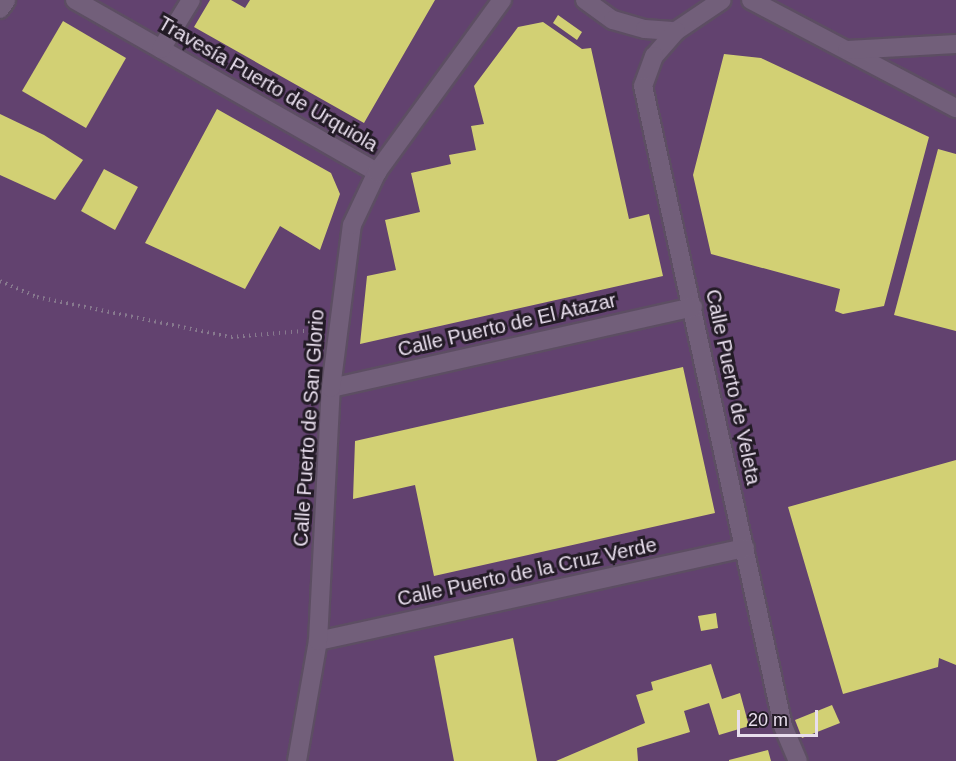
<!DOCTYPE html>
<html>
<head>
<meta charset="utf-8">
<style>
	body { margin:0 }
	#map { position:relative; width:956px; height:761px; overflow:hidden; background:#402f48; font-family:Helvetica,sans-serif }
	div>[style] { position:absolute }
	.green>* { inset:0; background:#62426f }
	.building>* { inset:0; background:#d2d074 }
	.path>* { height:4px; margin-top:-2px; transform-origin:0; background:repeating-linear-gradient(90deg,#87798e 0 1.5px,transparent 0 6px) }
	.roads { filter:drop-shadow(2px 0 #5d4e63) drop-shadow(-2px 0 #5d4e63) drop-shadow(0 2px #5d4e63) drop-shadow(0 -2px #5d4e63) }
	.minor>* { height:18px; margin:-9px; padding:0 9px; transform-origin:9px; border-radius:9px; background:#725f7a }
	span { translate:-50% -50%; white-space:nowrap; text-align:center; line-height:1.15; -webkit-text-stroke:6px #231b26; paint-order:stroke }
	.street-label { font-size:20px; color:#e8deed }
	.scale { position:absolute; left:737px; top:710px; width:81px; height:27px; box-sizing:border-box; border:3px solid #e8deed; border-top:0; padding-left:8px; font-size:18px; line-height:21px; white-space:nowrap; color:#e8deed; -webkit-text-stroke:4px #231b26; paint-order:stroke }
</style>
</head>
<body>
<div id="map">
	<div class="green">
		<div style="clip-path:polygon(0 0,956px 0,956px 761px,0 761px)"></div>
	</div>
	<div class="building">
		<div style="clip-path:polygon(210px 0,231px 0,245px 8px,250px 0,435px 0,364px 123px,194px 27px)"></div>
		<div style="clip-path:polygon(558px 15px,582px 32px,577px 40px,553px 23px)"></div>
		<div style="clip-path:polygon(63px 21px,126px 58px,86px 128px,22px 91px)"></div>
		<div style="clip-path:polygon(543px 22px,582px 49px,591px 48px,629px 219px,649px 214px,663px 276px,360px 344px,367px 276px,396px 270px,385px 220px,420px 212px,411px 173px,451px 164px,449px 155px,476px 150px,471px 126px,484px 124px,474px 86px,518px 27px)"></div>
		<div style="clip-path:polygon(724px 54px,761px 58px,929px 137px,884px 306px,843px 314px,835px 311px,840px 289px,711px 254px,693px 175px)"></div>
		<div style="clip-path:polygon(217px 109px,331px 173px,340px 194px,320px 250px,280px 226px,245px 289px,145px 243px)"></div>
		<div style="clip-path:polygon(0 114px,44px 135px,83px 160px,55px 200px,0 175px)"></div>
		<div style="clip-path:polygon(938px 149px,956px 154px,956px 331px,894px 315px)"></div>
		<div style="clip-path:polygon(104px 169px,138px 187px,115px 230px,81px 211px)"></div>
		<div style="clip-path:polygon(683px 367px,715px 513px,434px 576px,415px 485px,353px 499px,355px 441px)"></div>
		<div style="clip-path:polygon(956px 460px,956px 665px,939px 658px,938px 667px,843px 694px,788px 507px)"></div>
		<div style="clip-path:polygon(716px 613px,718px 628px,701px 631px,698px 616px)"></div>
		<div style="clip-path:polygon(513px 638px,537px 761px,454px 761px,434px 656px)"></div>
		<div style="clip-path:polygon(711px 664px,722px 699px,740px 693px,749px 726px,719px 735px,709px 703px,684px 711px,690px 732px,637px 748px,638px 761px,556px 761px,645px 723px,636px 695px,653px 690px,651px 682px)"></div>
		<div style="clip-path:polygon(832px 705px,840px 723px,802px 738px,795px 720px)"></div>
		<div style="clip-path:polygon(768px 750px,771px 761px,729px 761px,729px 760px)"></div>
	</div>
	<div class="path">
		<div style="left:0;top:281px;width:40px;rotate:23.4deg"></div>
		<div style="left:37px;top:297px;width:198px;rotate:11.7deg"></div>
		<div style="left:231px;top:337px;width:85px;rotate:-4.7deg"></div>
	</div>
	<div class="roads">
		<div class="minor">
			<div style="left:75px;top:0;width:348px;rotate:29.7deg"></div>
			<div style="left:585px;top:0;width:34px;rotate:36deg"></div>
			<div style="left:613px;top:20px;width:33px;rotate:16deg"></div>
			<div style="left:645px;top:29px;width:31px;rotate:4deg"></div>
			<div style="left:676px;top:31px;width:55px;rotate:-34deg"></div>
			<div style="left:751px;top:0;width:232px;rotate:27.8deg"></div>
			<div style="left:0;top:9px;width:11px;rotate:-56deg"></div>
			<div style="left:676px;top:31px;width:33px;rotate:131deg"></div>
			<div style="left:654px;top:56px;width:32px;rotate:110deg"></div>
			<div style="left:643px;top:86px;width:655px;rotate:77.66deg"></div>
			<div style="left:783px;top:726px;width:38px;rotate:67deg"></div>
			<div style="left:161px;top:49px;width:57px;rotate:-58.5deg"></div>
			<div style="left:847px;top:50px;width:109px;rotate:-3.2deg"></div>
			<div style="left:331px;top:388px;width:371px;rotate:-12.6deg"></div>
			<div style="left:318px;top:641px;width:437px;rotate:-12.3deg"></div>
			<div style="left:297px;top:761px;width:122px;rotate:-80.1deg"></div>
			<div style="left:318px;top:641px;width:253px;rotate:-87.1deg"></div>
			<div style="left:331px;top:388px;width:164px;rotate:-82.7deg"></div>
			<div style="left:352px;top:225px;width:59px;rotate:-64.7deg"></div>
			<div style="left:377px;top:172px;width:213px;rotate:-54deg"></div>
		</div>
	</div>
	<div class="street-label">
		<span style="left:268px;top:84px;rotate:30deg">Travesía Puerto de Urquiola</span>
		<span style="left:507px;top:325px;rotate:-13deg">Calle Puerto de El Atazar</span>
		<span style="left:733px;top:387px;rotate:78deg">Calle Puerto de Veleta</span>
		<span style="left:309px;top:428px;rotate:-86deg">Calle Puerto de San Glorio</span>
		<span style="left:527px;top:572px;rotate:-12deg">Calle Puerto de la Cruz Verde</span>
	</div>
	<div class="scale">20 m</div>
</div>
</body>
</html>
